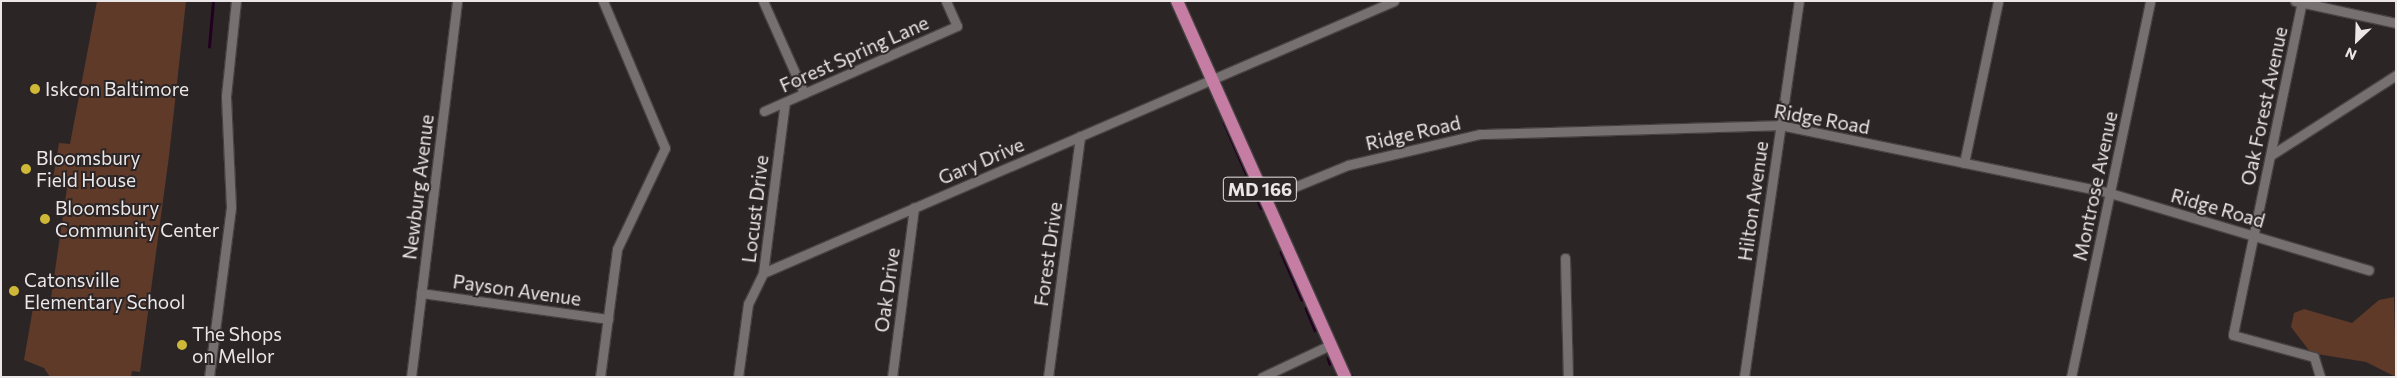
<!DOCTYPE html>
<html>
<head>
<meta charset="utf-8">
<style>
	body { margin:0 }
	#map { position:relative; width:2397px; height:378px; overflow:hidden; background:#2b2526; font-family:Commissioner,sans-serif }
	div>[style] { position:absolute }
	.green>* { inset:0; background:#603a29 }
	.stream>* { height:2.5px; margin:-1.25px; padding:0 1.25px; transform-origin:1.25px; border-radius:1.25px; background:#220021 }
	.roads { filter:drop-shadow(1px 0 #474243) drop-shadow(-1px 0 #474243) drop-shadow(0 1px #474243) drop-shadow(0 -1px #474243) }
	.minor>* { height:9px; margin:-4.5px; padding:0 4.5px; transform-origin:4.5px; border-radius:4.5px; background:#777071 }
	.primary>* { height:12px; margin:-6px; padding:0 6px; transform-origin:6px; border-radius:6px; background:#c67da3 }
	.dots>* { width:14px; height:14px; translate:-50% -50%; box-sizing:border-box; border:2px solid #2b2526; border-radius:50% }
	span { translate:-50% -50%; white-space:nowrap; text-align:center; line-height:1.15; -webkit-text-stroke:4px #2b2526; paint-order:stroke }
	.shield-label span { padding:1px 4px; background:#2b2526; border:1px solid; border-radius:4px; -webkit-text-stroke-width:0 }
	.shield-label { font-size:18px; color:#ebe7e8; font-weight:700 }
	.street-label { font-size:19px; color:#ebe7e8 }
	.poi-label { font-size:19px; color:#ebe7e8 }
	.left { translate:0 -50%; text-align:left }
	.frame { position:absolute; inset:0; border:2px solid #ebe7e8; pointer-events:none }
	.north { position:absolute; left:2332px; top:15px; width:50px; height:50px; -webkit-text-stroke:4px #2b2526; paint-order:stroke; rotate:204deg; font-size:14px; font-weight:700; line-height:20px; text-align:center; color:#ebe7e8 }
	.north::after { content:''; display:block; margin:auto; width:18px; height:22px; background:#ebe7e8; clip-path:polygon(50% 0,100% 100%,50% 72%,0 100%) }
</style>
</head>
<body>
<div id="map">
	<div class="green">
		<div style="clip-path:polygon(97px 1px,186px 1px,169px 156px,140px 372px,132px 371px,131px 377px,50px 377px,44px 368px,24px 360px,33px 308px,51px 298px,67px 188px,52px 185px,59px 143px,70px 144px)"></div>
		<div style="clip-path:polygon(2394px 297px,2396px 377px,2366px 362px,2311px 353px,2291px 327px,2294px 313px,2304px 309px,2352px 323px,2379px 300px)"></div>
	</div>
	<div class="stream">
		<div style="left:209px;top:47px;width:46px;rotate:-85deg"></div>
		<div style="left:1224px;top:122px;width:56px;rotate:66.7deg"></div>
		<div style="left:1250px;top:182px;width:28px;rotate:67deg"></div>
		<div style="left:1281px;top:252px;width:52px;rotate:66.4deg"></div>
		<div style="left:1306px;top:308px;width:24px;rotate:68deg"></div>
		<div style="left:1328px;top:358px;width:6px;rotate:72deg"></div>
		<div style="left:1349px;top:371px;width:7px;rotate:63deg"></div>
	</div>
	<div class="roads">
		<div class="minor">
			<div style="left:763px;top:1px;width:101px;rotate:66deg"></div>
			<div style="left:2295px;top:1px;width:103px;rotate:12.3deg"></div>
			<div style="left:2302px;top:1px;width:341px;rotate:101.7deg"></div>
			<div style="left:2233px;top:335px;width:84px;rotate:15.2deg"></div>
			<div style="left:2314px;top:357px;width:21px;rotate:73deg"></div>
			<div style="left:764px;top:111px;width:211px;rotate:-23.8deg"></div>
			<div style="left:957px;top:26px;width:27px;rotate:-114deg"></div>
			<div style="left:2271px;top:155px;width:148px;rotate:-32.6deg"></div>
			<div style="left:1964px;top:163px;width:166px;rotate:-78.1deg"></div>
			<div style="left:1265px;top:199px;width:90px;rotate:-22.3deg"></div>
			<div style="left:1348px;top:165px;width:136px;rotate:-13.2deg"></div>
			<div style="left:1480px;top:134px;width:300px;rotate:-1.7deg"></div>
			<div style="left:1780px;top:125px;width:337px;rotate:11.6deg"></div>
			<div style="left:2110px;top:193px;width:270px;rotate:16.6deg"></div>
			<div style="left:1565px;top:258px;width:119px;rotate:88.6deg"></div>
			<div style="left:763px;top:273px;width:687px;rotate:-23.32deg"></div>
			<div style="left:421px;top:293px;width:189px;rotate:7.9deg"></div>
			<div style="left:209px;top:377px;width:171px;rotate:-82.6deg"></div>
			<div style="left:231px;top:207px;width:111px;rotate:-92.6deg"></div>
			<div style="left:226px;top:96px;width:96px;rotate:-84deg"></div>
			<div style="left:411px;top:377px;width:379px;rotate:-83deg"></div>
			<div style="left:600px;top:377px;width:129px;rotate:-82.4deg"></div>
			<div style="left:617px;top:249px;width:112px;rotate:-64.6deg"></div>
			<div style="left:665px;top:148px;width:160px;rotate:-112.9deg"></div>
			<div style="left:738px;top:377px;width:74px;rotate:-82.2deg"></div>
			<div style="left:748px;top:304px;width:34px;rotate:-64deg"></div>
			<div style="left:763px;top:273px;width:172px;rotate:-82.7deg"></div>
			<div style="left:892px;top:377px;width:171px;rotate:-82.6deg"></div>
			<div style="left:1048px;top:377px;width:243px;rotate:-82.4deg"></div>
			<div style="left:1262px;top:377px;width:75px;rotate:-25.2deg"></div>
			<div style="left:1744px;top:377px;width:380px;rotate:-81.7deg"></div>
			<div style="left:2071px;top:377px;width:384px;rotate:-78.1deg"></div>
		</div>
		<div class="primary">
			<div style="left:1177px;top:1px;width:412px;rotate:65.9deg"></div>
		</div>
	</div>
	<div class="dots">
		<div style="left:35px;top:89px;background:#cfb837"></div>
		<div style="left:26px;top:169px;background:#cfb837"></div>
		<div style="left:45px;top:219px;background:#cfb837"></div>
		<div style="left:14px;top:291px;background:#cfb837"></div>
		<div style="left:182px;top:345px;background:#cfb837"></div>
	</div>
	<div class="shield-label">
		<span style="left:1260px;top:189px">MD 166</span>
	</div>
	<div class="street-label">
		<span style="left:854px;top:54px;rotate:-24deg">Forest Spring Lane</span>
		<span style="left:2264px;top:106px;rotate:-78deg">Oak Forest Avenue</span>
		<span style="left:1822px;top:119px;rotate:10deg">Ridge Road</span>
		<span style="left:1413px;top:133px;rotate:-13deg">Ridge Road</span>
		<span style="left:981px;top:161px;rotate:-23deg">Gary Drive</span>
		<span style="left:2095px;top:186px;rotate:-78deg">Montrose Avenue</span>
		<span style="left:418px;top:187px;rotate:-83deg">Newburg Avenue</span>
		<span style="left:1753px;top:201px;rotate:-82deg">Hilton Avenue</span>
		<span style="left:2218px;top:208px;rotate:16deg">Ridge Road</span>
		<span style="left:755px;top:209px;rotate:-83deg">Locust Drive</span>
		<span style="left:1048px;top:254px;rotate:-82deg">Forest Drive</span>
		<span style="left:517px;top:290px;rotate:8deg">Payson Avenue</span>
		<span style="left:887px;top:290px;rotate:-82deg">Oak Drive</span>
	</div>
	<div class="poi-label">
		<span class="left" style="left:45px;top:89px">Iskcon Baltimore</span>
		<span class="left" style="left:36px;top:169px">Bloomsbury<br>Field House</span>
		<span class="left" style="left:55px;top:219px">Bloomsbury<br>Community Center</span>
		<span class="left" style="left:24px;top:291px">Catonsville<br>Elementary School</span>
		<span class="left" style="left:192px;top:345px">The Shops<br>on Mellor</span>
	</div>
	<div class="frame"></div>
	<div class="north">N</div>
</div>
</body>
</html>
